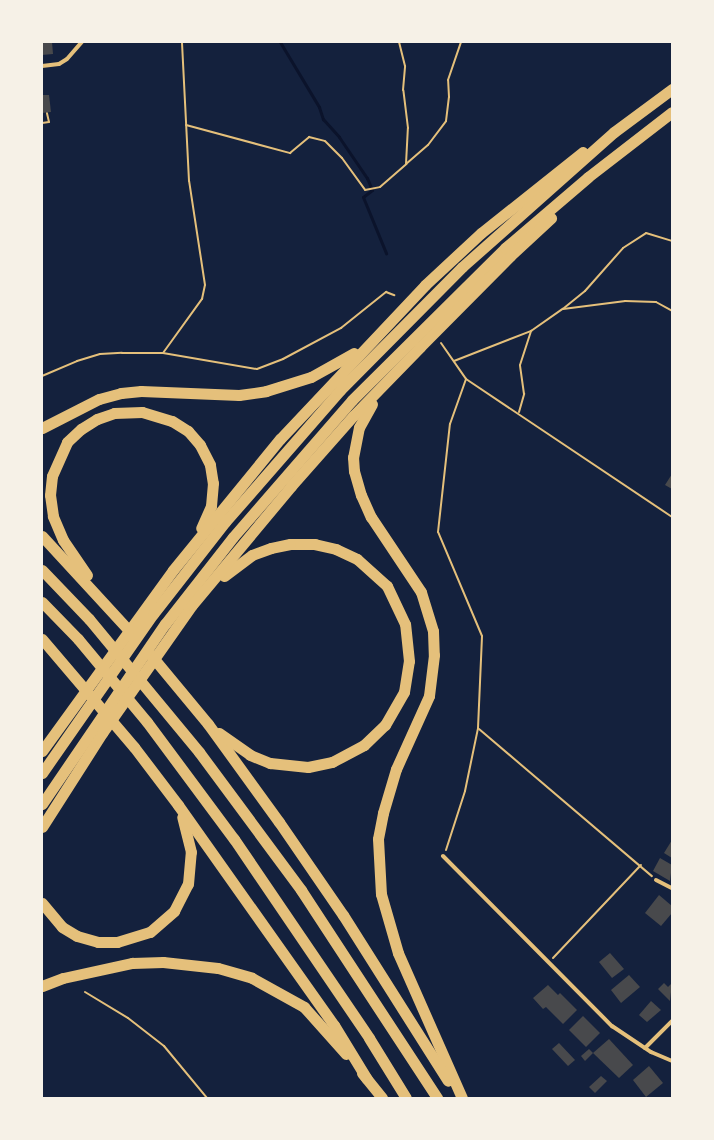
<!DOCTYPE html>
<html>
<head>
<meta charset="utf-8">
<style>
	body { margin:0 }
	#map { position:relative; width:714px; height:1140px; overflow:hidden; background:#14213d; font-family:Quicksand,sans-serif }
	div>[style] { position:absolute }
	.stream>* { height:3px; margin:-1.5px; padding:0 1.5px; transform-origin:1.5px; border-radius:1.5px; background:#0b132b }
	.building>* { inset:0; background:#48494c }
	.path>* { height:2px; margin:-1px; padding:0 1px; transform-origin:1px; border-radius:1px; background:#e5c07b }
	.minor>* { height:4px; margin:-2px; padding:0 2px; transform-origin:2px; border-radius:2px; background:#e5c07b }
	.motorway>* { height:11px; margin:-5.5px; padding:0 5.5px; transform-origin:5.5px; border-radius:5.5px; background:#e5c07b }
	span { translate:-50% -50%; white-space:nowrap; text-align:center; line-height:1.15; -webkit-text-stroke:3px #f6f1e7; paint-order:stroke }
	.frame { position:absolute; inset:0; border:43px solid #f6f1e7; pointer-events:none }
</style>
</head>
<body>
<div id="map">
	<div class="stream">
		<div style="left:280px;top:42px;width:76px;rotate:59deg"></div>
		<div style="left:319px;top:107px;width:13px;rotate:72deg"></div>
		<div style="left:323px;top:119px;width:24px;rotate:48deg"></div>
		<div style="left:339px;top:137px;width:50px;rotate:55.7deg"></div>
		<div style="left:367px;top:178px;width:13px;rotate:67deg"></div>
		<div style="left:372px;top:190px;width:11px;rotate:142deg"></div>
		<div style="left:363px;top:197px;width:61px;rotate:67.7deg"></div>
	</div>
	<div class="building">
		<div style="clip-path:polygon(42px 42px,52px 42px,53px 54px,42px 55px)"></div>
		<div style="clip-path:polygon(42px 95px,49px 95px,51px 112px,42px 113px)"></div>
		<div style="clip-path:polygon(672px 474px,672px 489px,665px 485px)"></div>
		<div style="clip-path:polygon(672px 840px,672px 858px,664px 853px)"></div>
		<div style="clip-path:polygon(660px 858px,672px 865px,670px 881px,653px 871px)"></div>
		<div style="clip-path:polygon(659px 895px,672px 906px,672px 913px,661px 926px,645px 913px)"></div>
		<div style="clip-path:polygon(610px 953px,624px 969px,612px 978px,599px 962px)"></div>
		<div style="clip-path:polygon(629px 975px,640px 987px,621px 1003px,611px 990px)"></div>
		<div style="clip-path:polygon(664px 983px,668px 987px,672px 983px,670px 1001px,658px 989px)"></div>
		<div style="clip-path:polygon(548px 985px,558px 995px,560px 993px,577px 1010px,563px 1024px,546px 1007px,543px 1009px,533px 998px)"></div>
		<div style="clip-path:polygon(651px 1001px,661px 1010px,647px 1022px,639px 1015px)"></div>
		<div style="clip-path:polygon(583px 1016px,600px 1033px,586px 1047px,569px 1030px)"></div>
		<div style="clip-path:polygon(609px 1039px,633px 1065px,619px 1078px,593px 1053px)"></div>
		<div style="clip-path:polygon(559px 1043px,575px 1060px,568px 1066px,552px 1049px)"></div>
		<div style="clip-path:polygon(589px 1049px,593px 1053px,585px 1061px,581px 1056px)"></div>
		<div style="clip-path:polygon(649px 1066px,663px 1083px,646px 1097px,633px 1080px)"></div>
		<div style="clip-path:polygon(601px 1076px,607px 1081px,595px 1093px,589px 1087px)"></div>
	</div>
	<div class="path">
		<div style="left:42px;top:123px;width:7px;rotate:-8deg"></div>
		<div style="left:49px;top:122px;width:9px;rotate:-103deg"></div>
		<div style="left:186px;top:125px;width:108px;rotate:15.1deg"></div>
		<div style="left:290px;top:153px;width:25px;rotate:-40deg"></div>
		<div style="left:309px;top:137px;width:16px;rotate:14deg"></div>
		<div style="left:325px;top:141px;width:24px;rotate:45deg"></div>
		<div style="left:342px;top:158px;width:39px;rotate:54deg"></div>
		<div style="left:365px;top:190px;width:15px;rotate:-11deg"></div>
		<div style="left:380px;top:187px;width:35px;rotate:-41deg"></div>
		<div style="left:406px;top:164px;width:36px;rotate:-87deg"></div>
		<div style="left:408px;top:128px;width:38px;rotate:-97deg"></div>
		<div style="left:403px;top:90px;width:24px;rotate:-85deg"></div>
		<div style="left:405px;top:66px;width:25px;rotate:-104deg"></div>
		<div style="left:406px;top:164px;width:29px;rotate:-41deg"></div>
		<div style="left:428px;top:145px;width:30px;rotate:-53deg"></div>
		<div style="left:446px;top:121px;width:24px;rotate:-83deg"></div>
		<div style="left:449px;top:97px;width:17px;rotate:-93deg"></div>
		<div style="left:448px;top:80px;width:40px;rotate:-71.1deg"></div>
		<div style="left:564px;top:308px;width:27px;rotate:-39deg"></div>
		<div style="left:585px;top:291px;width:57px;rotate:-48.5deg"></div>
		<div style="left:623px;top:248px;width:27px;rotate:-33deg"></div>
		<div style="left:646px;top:233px;width:27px;rotate:17deg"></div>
		<div style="left:441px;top:343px;width:44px;rotate:55.2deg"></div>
		<div style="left:466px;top:379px;width:248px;rotate:33.8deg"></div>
		<div style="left:163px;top:353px;width:67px;rotate:-54.2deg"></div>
		<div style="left:202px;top:299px;width:14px;rotate:-78deg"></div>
		<div style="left:205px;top:285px;width:105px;rotate:-98.7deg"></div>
		<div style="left:189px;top:181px;width:139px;rotate:-92.9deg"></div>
		<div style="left:454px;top:361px;width:83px;rotate:-21.3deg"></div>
		<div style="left:531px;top:331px;width:39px;rotate:-35deg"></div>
		<div style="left:563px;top:309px;width:63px;rotate:-7.4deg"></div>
		<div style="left:625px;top:301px;width:31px;rotate:2deg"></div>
		<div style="left:656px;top:302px;width:18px;rotate:29deg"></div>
		<div style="left:42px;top:376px;width:38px;rotate:-23deg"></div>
		<div style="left:77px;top:361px;width:24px;rotate:-17deg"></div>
		<div style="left:100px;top:354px;width:22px;rotate:-3deg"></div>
		<div style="left:122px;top:353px;width:41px"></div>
		<div style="left:163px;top:353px;width:95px;rotate:9.7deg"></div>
		<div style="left:257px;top:369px;width:28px;rotate:-21deg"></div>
		<div style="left:283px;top:359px;width:66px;rotate:-28.1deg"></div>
		<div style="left:341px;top:328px;width:58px;rotate:-38.7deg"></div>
		<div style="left:386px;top:292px;width:9px;rotate:21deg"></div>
		<div style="left:519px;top:412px;width:19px;rotate:-74deg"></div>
		<div style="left:524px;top:394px;width:29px;rotate:-98deg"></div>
		<div style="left:520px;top:365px;width:36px;rotate:-72deg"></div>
		<div style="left:479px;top:729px;width:227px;rotate:40.4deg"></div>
		<div style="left:446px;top:850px;width:62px;rotate:-72.1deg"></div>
		<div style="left:465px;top:791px;width:64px;rotate:-78.3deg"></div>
		<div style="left:478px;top:728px;width:92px;rotate:-87.5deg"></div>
		<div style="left:482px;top:636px;width:113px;rotate:-112.9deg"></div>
		<div style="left:438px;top:532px;width:109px;rotate:-83.7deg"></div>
		<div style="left:450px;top:424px;width:48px;rotate:-70.4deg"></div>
		<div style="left:553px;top:958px;width:128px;rotate:-46.6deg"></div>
		<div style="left:85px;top:992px;width:50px;rotate:31.2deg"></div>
		<div style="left:128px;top:1018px;width:46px;rotate:37.9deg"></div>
		<div style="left:164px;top:1046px;width:67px;rotate:50.4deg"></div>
	</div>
	<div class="minor">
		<div style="left:42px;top:66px;width:17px;rotate:-7deg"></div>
		<div style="left:59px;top:64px;width:9px;rotate:-32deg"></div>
		<div style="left:67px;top:59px;width:23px;rotate:-49deg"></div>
		<div style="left:443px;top:856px;width:240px;rotate:45.2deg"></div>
		<div style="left:612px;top:1026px;width:47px;rotate:33.7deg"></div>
		<div style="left:651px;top:1052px;width:23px;rotate:23deg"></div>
		<div style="left:656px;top:880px;width:18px;rotate:27deg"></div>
		<div style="left:645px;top:1048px;width:38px;rotate:-45deg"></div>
	</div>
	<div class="motorway">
		<div style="left:372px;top:404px;width:26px;rotate:119deg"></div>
		<div style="left:359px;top:427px;width:31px;rotate:101deg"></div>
		<div style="left:353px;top:457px;width:14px;rotate:86deg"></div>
		<div style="left:354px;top:471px;width:25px;rotate:74deg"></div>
		<div style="left:361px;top:495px;width:24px;rotate:66deg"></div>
		<div style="left:371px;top:517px;width:90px;rotate:56.3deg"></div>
		<div style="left:421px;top:592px;width:41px;rotate:72.9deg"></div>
		<div style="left:433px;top:631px;width:24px;rotate:88deg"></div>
		<div style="left:434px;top:655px;width:41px;rotate:97deg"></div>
		<div style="left:429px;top:696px;width:80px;rotate:114.3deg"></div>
		<div style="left:396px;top:769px;width:46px;rotate:106.5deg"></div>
		<div style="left:383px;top:813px;width:26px;rotate:101deg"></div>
		<div style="left:378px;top:839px;width:55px;rotate:86.9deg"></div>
		<div style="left:381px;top:894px;width:61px;rotate:73.9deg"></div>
		<div style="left:398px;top:953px;width:158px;rotate:66.2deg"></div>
		<div style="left:42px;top:428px;width:64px;rotate:-27deg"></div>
		<div style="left:99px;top:399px;width:23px;rotate:-15deg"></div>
		<div style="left:121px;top:393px;width:20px;rotate:-6deg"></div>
		<div style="left:141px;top:391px;width:98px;rotate:2.3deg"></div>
		<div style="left:239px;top:395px;width:27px;rotate:-8deg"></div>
		<div style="left:266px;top:391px;width:47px;rotate:-17.3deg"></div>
		<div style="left:311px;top:377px;width:49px;rotate:-29.2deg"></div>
		<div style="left:42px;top:536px;width:133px;rotate:47.4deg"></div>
		<div style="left:42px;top:570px;width:68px;rotate:46.2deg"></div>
		<div style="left:89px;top:619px;width:173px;rotate:50.4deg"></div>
		<div style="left:199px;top:752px;width:172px;rotate:53.5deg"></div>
		<div style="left:301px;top:890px;width:249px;rotate:56.8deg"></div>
		<div style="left:87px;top:575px;width:42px;rotate:-124.4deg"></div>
		<div style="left:63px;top:540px;width:26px;rotate:-113deg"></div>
		<div style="left:53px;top:516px;width:21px;rotate:-98deg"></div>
		<div style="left:50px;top:495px;width:19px;rotate:-84deg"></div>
		<div style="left:52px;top:476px;width:37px;rotate:-66deg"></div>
		<div style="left:67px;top:442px;width:19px;rotate:-43deg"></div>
		<div style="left:81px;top:429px;width:19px;rotate:-32deg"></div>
		<div style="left:97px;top:419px;width:18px;rotate:-19deg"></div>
		<div style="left:114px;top:413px;width:28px;rotate:-2deg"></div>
		<div style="left:142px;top:412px;width:31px;rotate:17deg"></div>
		<div style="left:172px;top:421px;width:19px;rotate:32deg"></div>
		<div style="left:188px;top:431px;width:18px;rotate:49deg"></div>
		<div style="left:200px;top:445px;width:22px;rotate:63deg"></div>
		<div style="left:210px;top:465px;width:18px;rotate:81deg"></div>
		<div style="left:213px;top:483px;width:23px;rotate:95deg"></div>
		<div style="left:211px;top:506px;width:24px;rotate:114deg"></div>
		<div style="left:42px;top:602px;width:52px;rotate:45.8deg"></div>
		<div style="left:78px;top:639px;width:108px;rotate:50.3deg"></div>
		<div style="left:147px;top:722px;width:146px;rotate:53.4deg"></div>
		<div style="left:234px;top:839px;width:240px;rotate:55.8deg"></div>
		<div style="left:369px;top:1038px;width:70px;rotate:58.3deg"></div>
		<div style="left:42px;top:639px;width:142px;rotate:49.6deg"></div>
		<div style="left:134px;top:747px;width:73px;rotate:52.8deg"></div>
		<div style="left:178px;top:805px;width:270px;rotate:54.7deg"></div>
		<div style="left:334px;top:1025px;width:63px;rotate:58.6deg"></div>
		<div style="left:150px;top:654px;width:91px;rotate:50.4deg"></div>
		<div style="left:208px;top:724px;width:121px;rotate:54.1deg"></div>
		<div style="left:279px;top:822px;width:113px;rotate:55.5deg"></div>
		<div style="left:343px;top:915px;width:196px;rotate:57.7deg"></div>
		<div style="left:219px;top:733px;width:38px;rotate:35deg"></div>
		<div style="left:250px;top:755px;width:22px;rotate:22deg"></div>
		<div style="left:270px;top:763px;width:38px;rotate:6deg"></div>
		<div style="left:308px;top:767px;width:25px;rotate:-12deg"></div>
		<div style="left:332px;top:762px;width:36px;rotate:-28deg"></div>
		<div style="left:364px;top:745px;width:29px;rotate:-44deg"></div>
		<div style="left:385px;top:725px;width:38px;rotate:-60deg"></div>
		<div style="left:404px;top:692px;width:31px;rotate:-81deg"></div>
		<div style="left:409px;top:661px;width:37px;rotate:-96deg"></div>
		<div style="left:405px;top:624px;width:42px;rotate:-115.3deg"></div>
		<div style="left:387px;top:586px;width:40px;rotate:-138deg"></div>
		<div style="left:357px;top:559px;width:23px;rotate:-155deg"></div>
		<div style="left:336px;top:549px;width:22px;rotate:-167deg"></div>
		<div style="left:315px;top:544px;width:25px;rotate:180deg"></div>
		<div style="left:290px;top:544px;width:19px;rotate:168deg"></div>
		<div style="left:271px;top:548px;width:20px;rotate:160deg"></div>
		<div style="left:252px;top:555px;width:35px;rotate:143deg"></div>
		<div style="left:42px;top:751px;width:223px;rotate:-54.1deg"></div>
		<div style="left:173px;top:570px;width:169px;rotate:-50.8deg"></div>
		<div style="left:280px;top:439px;width:212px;rotate:-46.7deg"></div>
		<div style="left:425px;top:285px;width:76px;rotate:-42.9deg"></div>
		<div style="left:481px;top:233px;width:130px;rotate:-38.5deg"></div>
		<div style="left:42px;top:773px;width:194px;rotate:-55.1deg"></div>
		<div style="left:153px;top:614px;width:117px;rotate:-52deg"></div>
		<div style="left:225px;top:522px;width:175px;rotate:-48.9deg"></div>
		<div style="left:340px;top:390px;width:173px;rotate:-45.2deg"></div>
		<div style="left:462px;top:267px;width:203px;rotate:-41.6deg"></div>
		<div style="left:614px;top:132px;width:72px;rotate:-36.6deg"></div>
		<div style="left:42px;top:804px;width:218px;rotate:-55.7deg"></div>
		<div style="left:165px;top:624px;width:110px;rotate:-52deg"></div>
		<div style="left:233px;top:537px;width:181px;rotate:-49deg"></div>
		<div style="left:352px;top:400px;width:216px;rotate:-44.8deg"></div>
		<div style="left:505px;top:248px;width:109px;rotate:-40.5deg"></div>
		<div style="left:588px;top:177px;width:106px;rotate:-37.7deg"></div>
		<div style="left:42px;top:827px;width:112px;rotate:-57.4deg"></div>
		<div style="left:102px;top:733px;width:156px;rotate:-54.9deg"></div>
		<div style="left:192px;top:605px;width:155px;rotate:-50.2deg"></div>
		<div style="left:291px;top:486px;width:94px;rotate:-48.5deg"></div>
		<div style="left:353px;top:416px;width:96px;rotate:-45.8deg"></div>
		<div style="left:420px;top:347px;width:128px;rotate:-45.3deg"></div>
		<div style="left:510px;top:256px;width:56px;rotate:-42.8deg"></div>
		<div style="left:42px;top:903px;width:31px;rotate:50deg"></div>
		<div style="left:62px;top:927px;width:17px;rotate:31deg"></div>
		<div style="left:77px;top:936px;width:22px;rotate:16deg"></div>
		<div style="left:98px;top:942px;width:19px"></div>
		<div style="left:117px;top:942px;width:34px;rotate:-17deg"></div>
		<div style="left:150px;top:932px;width:32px;rotate:-41deg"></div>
		<div style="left:174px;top:911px;width:30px;rotate:-63deg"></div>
		<div style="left:188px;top:884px;width:32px;rotate:-85deg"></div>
		<div style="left:191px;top:852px;width:36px;rotate:-104deg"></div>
		<div style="left:42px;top:986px;width:22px;rotate:-21deg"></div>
		<div style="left:63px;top:978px;width:71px;rotate:-12.3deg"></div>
		<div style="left:132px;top:963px;width:31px;rotate:-2deg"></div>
		<div style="left:163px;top:962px;width:55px;rotate:6.2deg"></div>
		<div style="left:218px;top:968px;width:35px;rotate:16deg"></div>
		<div style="left:252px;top:978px;width:60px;rotate:29.1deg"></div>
		<div style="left:304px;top:1007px;width:63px;rotate:48.2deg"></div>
		<div style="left:362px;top:1073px;width:32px;rotate:51deg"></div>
	</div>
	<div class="frame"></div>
</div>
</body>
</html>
